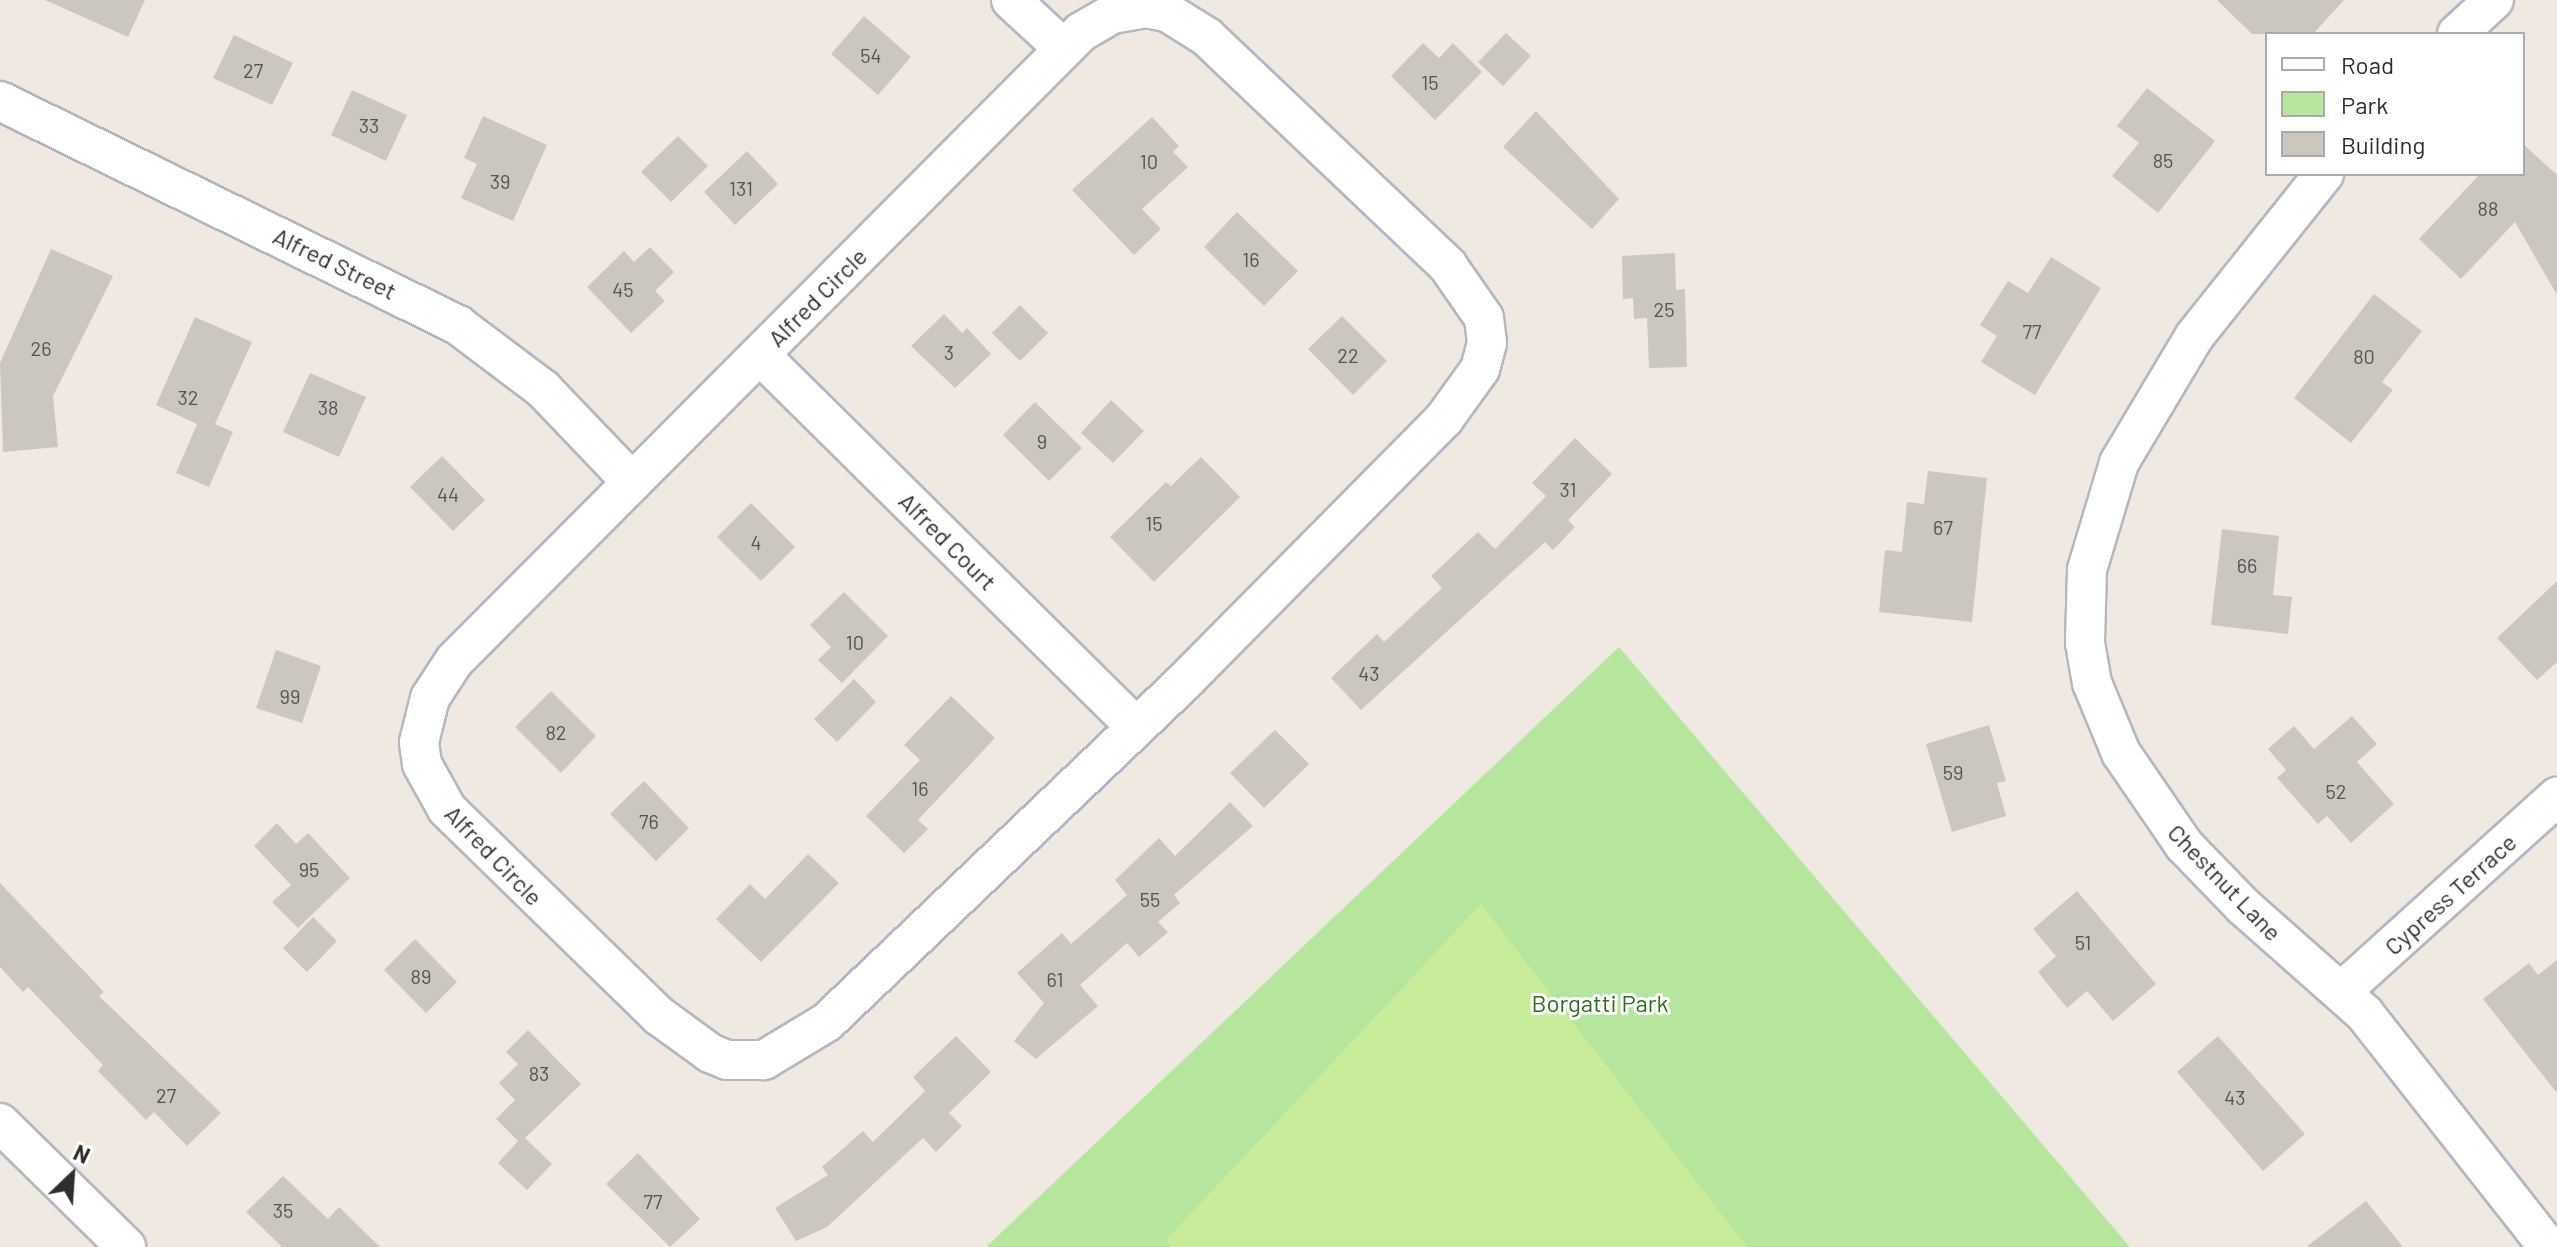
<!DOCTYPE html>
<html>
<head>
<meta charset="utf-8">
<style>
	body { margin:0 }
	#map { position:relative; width:2557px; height:1247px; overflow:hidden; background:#efe9e1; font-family:Barlow,sans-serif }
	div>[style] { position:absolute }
	.green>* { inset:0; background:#b6e59e }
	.pitch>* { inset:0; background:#c9ec9a }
	.building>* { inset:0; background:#cbc7bf }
	.roads { filter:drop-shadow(2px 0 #b4b7c1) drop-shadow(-2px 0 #b4b7c1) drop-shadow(0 2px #b4b7c1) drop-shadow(0 -2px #b4b7c1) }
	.minor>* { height:38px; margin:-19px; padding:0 19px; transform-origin:19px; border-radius:19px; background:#fff }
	span { translate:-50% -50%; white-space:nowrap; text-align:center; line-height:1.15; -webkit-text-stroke:6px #fff; paint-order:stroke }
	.number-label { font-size:20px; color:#555452 }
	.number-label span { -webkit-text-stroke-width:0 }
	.street-label { font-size:24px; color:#2e2e2e }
	.park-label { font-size:24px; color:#2c6e1b }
	.legend { position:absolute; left:2265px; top:32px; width:260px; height:144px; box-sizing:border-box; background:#fff; border:2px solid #ababab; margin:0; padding:10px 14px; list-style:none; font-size:24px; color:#2e2e2e }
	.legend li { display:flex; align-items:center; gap:16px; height:40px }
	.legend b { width:40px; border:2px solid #ababab }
	.north { position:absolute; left:32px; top:1135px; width:80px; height:80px; -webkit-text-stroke:6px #fff; paint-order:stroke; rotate:25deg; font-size:22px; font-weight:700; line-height:32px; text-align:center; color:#2e2e2e }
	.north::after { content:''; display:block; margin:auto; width:28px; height:36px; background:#2e2e2e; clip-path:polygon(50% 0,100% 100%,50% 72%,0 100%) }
</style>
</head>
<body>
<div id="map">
	<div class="green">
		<div style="clip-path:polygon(1619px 647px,2130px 1247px,986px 1247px)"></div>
	</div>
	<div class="pitch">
		<div style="clip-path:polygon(1481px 904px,1747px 1247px,1172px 1247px,1166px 1240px)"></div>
	</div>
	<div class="building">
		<div style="clip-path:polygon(45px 0,145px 0,128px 37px)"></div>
		<div style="clip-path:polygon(2217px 0,2344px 0,2313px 34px,2252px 34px)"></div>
		<div style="clip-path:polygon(864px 16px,911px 57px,878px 95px,831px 54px)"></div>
		<div style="clip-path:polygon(1506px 33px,1531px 56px,1503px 86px,1478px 62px)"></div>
		<div style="clip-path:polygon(234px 35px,293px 63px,272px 105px,213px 78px)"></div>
		<div style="clip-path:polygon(1423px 43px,1439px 58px,1453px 43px,1482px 72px,1435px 120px,1391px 76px)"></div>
		<div style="clip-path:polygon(2147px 88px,2215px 141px,2158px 213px,2112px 176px,2139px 143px,2117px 126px)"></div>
		<div style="clip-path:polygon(352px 90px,407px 115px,386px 161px,331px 135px)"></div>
		<div style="clip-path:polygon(1536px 111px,1619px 199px,1592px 229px,1503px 147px)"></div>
		<div style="clip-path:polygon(483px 116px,547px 145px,513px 221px,461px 198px,477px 164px,464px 158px)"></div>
		<div style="clip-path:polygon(1152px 117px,1179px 146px,1173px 152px,1188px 167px,1142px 209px,1161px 229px,1134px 255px,1072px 190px)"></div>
		<div style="clip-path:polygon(678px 136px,708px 166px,671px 202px,641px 172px)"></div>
		<div style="clip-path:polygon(2523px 144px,2557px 175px,2557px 295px,2515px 222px,2461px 279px,2419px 239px,2480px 174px,2523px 174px)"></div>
		<div style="clip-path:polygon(747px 151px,778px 184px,735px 225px,704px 192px)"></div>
		<div style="clip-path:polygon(1237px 212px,1298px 271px,1264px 306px,1204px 247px)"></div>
		<div style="clip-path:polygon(650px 247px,674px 272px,655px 291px,665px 301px,631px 333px,587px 287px,624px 251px,634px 262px)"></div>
		<div style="clip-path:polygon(51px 249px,113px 276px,53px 396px,58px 447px,3px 452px,0 363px)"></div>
		<div style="clip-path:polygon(1675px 253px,1676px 290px,1685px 289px,1687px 367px,1649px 368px,1647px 318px,1634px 319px,1633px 298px,1623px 299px,1622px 256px)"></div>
		<div style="clip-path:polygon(2051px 257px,2101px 288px,2035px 395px,1981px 362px,1997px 336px,1980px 325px,2008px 281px,2028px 293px)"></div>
		<div style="clip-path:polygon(2374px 294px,2422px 331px,2382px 382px,2393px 390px,2351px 443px,2294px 398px)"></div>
		<div style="clip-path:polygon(1020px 305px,1048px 333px,1020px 361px,992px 333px)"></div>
		<div style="clip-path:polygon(944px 314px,962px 333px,967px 328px,991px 354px,955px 388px,911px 346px)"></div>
		<div style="clip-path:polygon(1342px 316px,1387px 361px,1353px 395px,1308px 349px)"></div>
		<div style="clip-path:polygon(195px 317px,252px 342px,215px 424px,233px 432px,209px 487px,176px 473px,197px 424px,156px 405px)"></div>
		<div style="clip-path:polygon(310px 373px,366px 397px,339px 457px,283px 432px)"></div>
		<div style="clip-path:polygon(1111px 400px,1144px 431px,1113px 463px,1081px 433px)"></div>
		<div style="clip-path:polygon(1035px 402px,1082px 448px,1049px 481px,1003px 435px)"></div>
		<div style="clip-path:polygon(1575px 438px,1612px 474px,1568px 520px,1575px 527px,1553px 550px,1545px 542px,1361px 710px,1331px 678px,1377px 634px,1384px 642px,1442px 588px,1431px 576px,1478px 532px,1495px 549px,1546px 496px,1532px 483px)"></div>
		<div style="clip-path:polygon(442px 456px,485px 500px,453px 531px,410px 487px)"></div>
		<div style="clip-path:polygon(1201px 457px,1240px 497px,1154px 582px,1110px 537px,1166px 482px,1171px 486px)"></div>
		<div style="clip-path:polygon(1928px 471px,1987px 478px,1972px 622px,1879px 612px,1885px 550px,1902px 552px,1907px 502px,1924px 504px)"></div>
		<div style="clip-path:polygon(751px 503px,795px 547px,761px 581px,717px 537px)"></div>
		<div style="clip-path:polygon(2222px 529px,2279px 536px,2273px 595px,2292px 597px,2288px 634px,2211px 625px)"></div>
		<div style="clip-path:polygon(2557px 581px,2557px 662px,2537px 680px,2497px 638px)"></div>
		<div style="clip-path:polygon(844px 592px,888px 636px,842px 683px,818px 660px,831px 647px,810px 625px)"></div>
		<div style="clip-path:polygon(276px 650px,321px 666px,302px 723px,256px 708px)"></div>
		<div style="clip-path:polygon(854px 679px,876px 702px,837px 742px,814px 719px)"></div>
		<div style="clip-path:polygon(551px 691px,596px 736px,561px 773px,515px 727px)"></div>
		<div style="clip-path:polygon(951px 696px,995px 738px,918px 820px,928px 829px,904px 853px,866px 816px,920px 760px,904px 745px)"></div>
		<div style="clip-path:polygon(2352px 716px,2377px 744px,2357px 762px,2394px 804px,2351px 843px,2327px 816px,2318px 824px,2277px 778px,2286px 770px,2268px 749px,2294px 726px,2314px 749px)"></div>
		<div style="clip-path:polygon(1989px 725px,2006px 781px,1997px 783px,2006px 816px,1952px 832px,1926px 744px)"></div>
		<div style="clip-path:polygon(1275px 730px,1309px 764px,1264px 808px,1230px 773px)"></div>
		<div style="clip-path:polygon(644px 781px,689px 828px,656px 861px,610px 814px)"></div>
		<div style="clip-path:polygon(1230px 802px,1253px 826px,1174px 895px,1180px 903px,1158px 922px,1168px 932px,1139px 957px,1127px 943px,1080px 985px,1098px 1006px,1036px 1059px,1014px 1041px,1044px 1003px,1017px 973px,1062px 933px,1071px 944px,1127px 895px,1115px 880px,1159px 838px,1175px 856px)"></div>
		<div style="clip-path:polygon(277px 823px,296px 844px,308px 833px,350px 878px,298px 928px,272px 902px,291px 885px,254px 846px)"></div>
		<div style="clip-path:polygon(808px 854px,839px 883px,761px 962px,716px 919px,750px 884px,765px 899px)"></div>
		<div style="clip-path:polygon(0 883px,104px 992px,99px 996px,221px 1113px,187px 1146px,154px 1112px,146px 1120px,98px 1071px,103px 1065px,28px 987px,23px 992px,0 967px)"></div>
		<div style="clip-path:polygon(2077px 891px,2156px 984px,2113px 1021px,2087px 991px,2067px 1008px,2038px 972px,2056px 956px,2033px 929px)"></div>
		<div style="clip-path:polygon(313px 917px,337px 941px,307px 972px,283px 948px)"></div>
		<div style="clip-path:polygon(415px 939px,457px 982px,426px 1013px,384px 970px)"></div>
		<div style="clip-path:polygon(2557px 960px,2557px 1093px,2483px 999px,2529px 963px,2538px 975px)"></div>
		<div style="clip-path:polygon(528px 1030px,581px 1084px,525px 1138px,552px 1164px,527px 1190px,498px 1163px,518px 1141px,496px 1119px,515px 1100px,499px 1083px,518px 1064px,506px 1052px)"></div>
		<div style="clip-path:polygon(956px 1036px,991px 1072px,949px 1113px,962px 1126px,936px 1152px,923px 1138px,827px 1227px,796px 1241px,775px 1208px,828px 1175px,822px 1167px,863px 1131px,873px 1142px,925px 1091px,913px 1077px)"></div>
		<div style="clip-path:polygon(2218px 1036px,2305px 1134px,2263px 1171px,2177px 1072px)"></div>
		<div style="clip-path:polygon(638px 1153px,700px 1219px,670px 1247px,606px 1184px)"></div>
		<div style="clip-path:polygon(283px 1176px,328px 1219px,339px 1207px,380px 1247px,282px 1247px,246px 1212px)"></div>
		<div style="clip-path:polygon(2366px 1201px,2403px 1247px,2306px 1247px)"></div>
	</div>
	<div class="roads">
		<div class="minor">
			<div style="left:1011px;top:0;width:72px;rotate:42.8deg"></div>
			<div style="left:1146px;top:8px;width:21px;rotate:11deg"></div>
			<div style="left:1167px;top:12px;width:47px;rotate:32deg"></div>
			<div style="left:1207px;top:37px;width:332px;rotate:43.5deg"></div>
			<div style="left:1448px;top:266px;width:63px;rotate:55.3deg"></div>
			<div style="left:1484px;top:318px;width:25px;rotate:83deg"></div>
			<div style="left:1487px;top:343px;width:27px;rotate:105deg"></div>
			<div style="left:1480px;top:369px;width:62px;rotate:125.8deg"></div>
			<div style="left:1444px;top:419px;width:368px;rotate:134.7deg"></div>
			<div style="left:1185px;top:681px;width:494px;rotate:136.4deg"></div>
			<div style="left:827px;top:1022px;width:74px;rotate:148.9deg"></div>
			<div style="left:764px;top:1060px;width:37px;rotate:180deg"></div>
			<div style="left:727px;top:1060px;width:18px;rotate:-158deg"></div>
			<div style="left:710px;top:1053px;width:63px;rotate:-144deg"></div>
			<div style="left:659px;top:1016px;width:296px;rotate:-135.7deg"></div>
			<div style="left:447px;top:809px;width:51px;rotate:-119.1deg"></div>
			<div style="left:422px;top:764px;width:22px;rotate:-98deg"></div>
			<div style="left:419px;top:742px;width:45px;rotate:-76deg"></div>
			<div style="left:430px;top:698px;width:44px;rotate:-57deg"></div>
			<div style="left:454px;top:661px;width:888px;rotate:-45.09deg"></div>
			<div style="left:1081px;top:32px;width:36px;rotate:-30deg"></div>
			<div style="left:1112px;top:14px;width:35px;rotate:-10deg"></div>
			<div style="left:2457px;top:34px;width:50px;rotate:-42.6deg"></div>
			<div style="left:0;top:101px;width:510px;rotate:26.06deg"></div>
			<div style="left:458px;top:325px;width:106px;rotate:37deg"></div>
			<div style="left:543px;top:389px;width:129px;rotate:46.3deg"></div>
			<div style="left:2324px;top:174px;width:208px;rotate:128.6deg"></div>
			<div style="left:2194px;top:337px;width:147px;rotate:120.8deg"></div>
			<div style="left:2119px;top:463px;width:112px;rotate:106.7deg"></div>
			<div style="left:2087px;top:570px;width:73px;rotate:91.6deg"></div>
			<div style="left:2085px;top:643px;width:41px;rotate:80.1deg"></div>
			<div style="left:2092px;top:683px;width:76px;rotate:67.5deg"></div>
			<div style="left:2121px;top:753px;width:112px;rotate:55.6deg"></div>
			<div style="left:2184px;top:845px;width:85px;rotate:46deg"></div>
			<div style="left:2243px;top:906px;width:162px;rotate:41.5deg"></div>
			<div style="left:2364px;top:1013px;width:298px;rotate:51.8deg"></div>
			<div style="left:760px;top:355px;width:529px;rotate:44.69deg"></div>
			<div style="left:2342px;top:991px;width:290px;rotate:-42.1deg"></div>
			<div style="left:0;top:1123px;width:177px;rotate:44.5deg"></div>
		</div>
	</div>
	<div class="number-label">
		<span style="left:871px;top:55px">54</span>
		<span style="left:253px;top:70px">27</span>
		<span style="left:1430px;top:82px">15</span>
		<span style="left:369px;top:125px">33</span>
		<span style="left:2163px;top:160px">85</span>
		<span style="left:1149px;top:161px">10</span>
		<span style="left:500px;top:181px">39</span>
		<span style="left:741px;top:188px">131</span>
		<span style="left:2488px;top:208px">88</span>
		<span style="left:1251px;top:259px">16</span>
		<span style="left:623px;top:289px">45</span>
		<span style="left:1664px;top:309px">25</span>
		<span style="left:2032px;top:331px">77</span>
		<span style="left:41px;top:348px">26</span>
		<span style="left:949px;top:352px">3</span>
		<span style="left:1348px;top:355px">22</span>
		<span style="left:2364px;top:356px">80</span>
		<span style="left:188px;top:397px">32</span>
		<span style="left:328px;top:407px">38</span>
		<span style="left:1042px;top:441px">9</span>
		<span style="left:1568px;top:489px">31</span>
		<span style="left:448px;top:494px">44</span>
		<span style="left:1154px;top:523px">15</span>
		<span style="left:1943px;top:527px">67</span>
		<span style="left:756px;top:542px">4</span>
		<span style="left:2247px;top:565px">66</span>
		<span style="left:855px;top:642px">10</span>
		<span style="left:1369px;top:673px">43</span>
		<span style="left:290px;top:696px">99</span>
		<span style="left:556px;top:732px">82</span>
		<span style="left:1953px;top:772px">59</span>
		<span style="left:920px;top:788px">16</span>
		<span style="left:2336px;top:791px">52</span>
		<span style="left:649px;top:821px">76</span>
		<span style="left:309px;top:869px">95</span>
		<span style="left:1150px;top:899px">55</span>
		<span style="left:2083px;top:942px">51</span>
		<span style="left:421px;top:976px">89</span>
		<span style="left:1055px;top:979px">61</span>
		<span style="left:539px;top:1073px">83</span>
		<span style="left:166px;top:1095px">27</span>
		<span style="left:2235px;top:1097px">43</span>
		<span style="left:653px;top:1201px">77</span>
		<span style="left:283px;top:1210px">35</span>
	</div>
	<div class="street-label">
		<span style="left:335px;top:263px;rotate:26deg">Alfred Street</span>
		<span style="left:817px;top:297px;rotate:-45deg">Alfred Circle</span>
		<span style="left:948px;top:541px;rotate:45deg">Alfred Court</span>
		<span style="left:494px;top:855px;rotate:46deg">Alfred Circle</span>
		<span style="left:2225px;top:882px;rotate:46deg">Chestnut Lane</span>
		<span style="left:2450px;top:894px;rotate:-42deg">Cypress Terrace</span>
	</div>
	<div class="park-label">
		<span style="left:1600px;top:1003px">Borgatti Park</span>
	</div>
	<ul class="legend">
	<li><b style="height:10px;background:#fff"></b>Road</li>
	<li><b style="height:22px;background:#b6e59e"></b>Park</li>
	<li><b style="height:22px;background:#cbc7bf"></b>Building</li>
	</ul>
	<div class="north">N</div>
</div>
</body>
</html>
